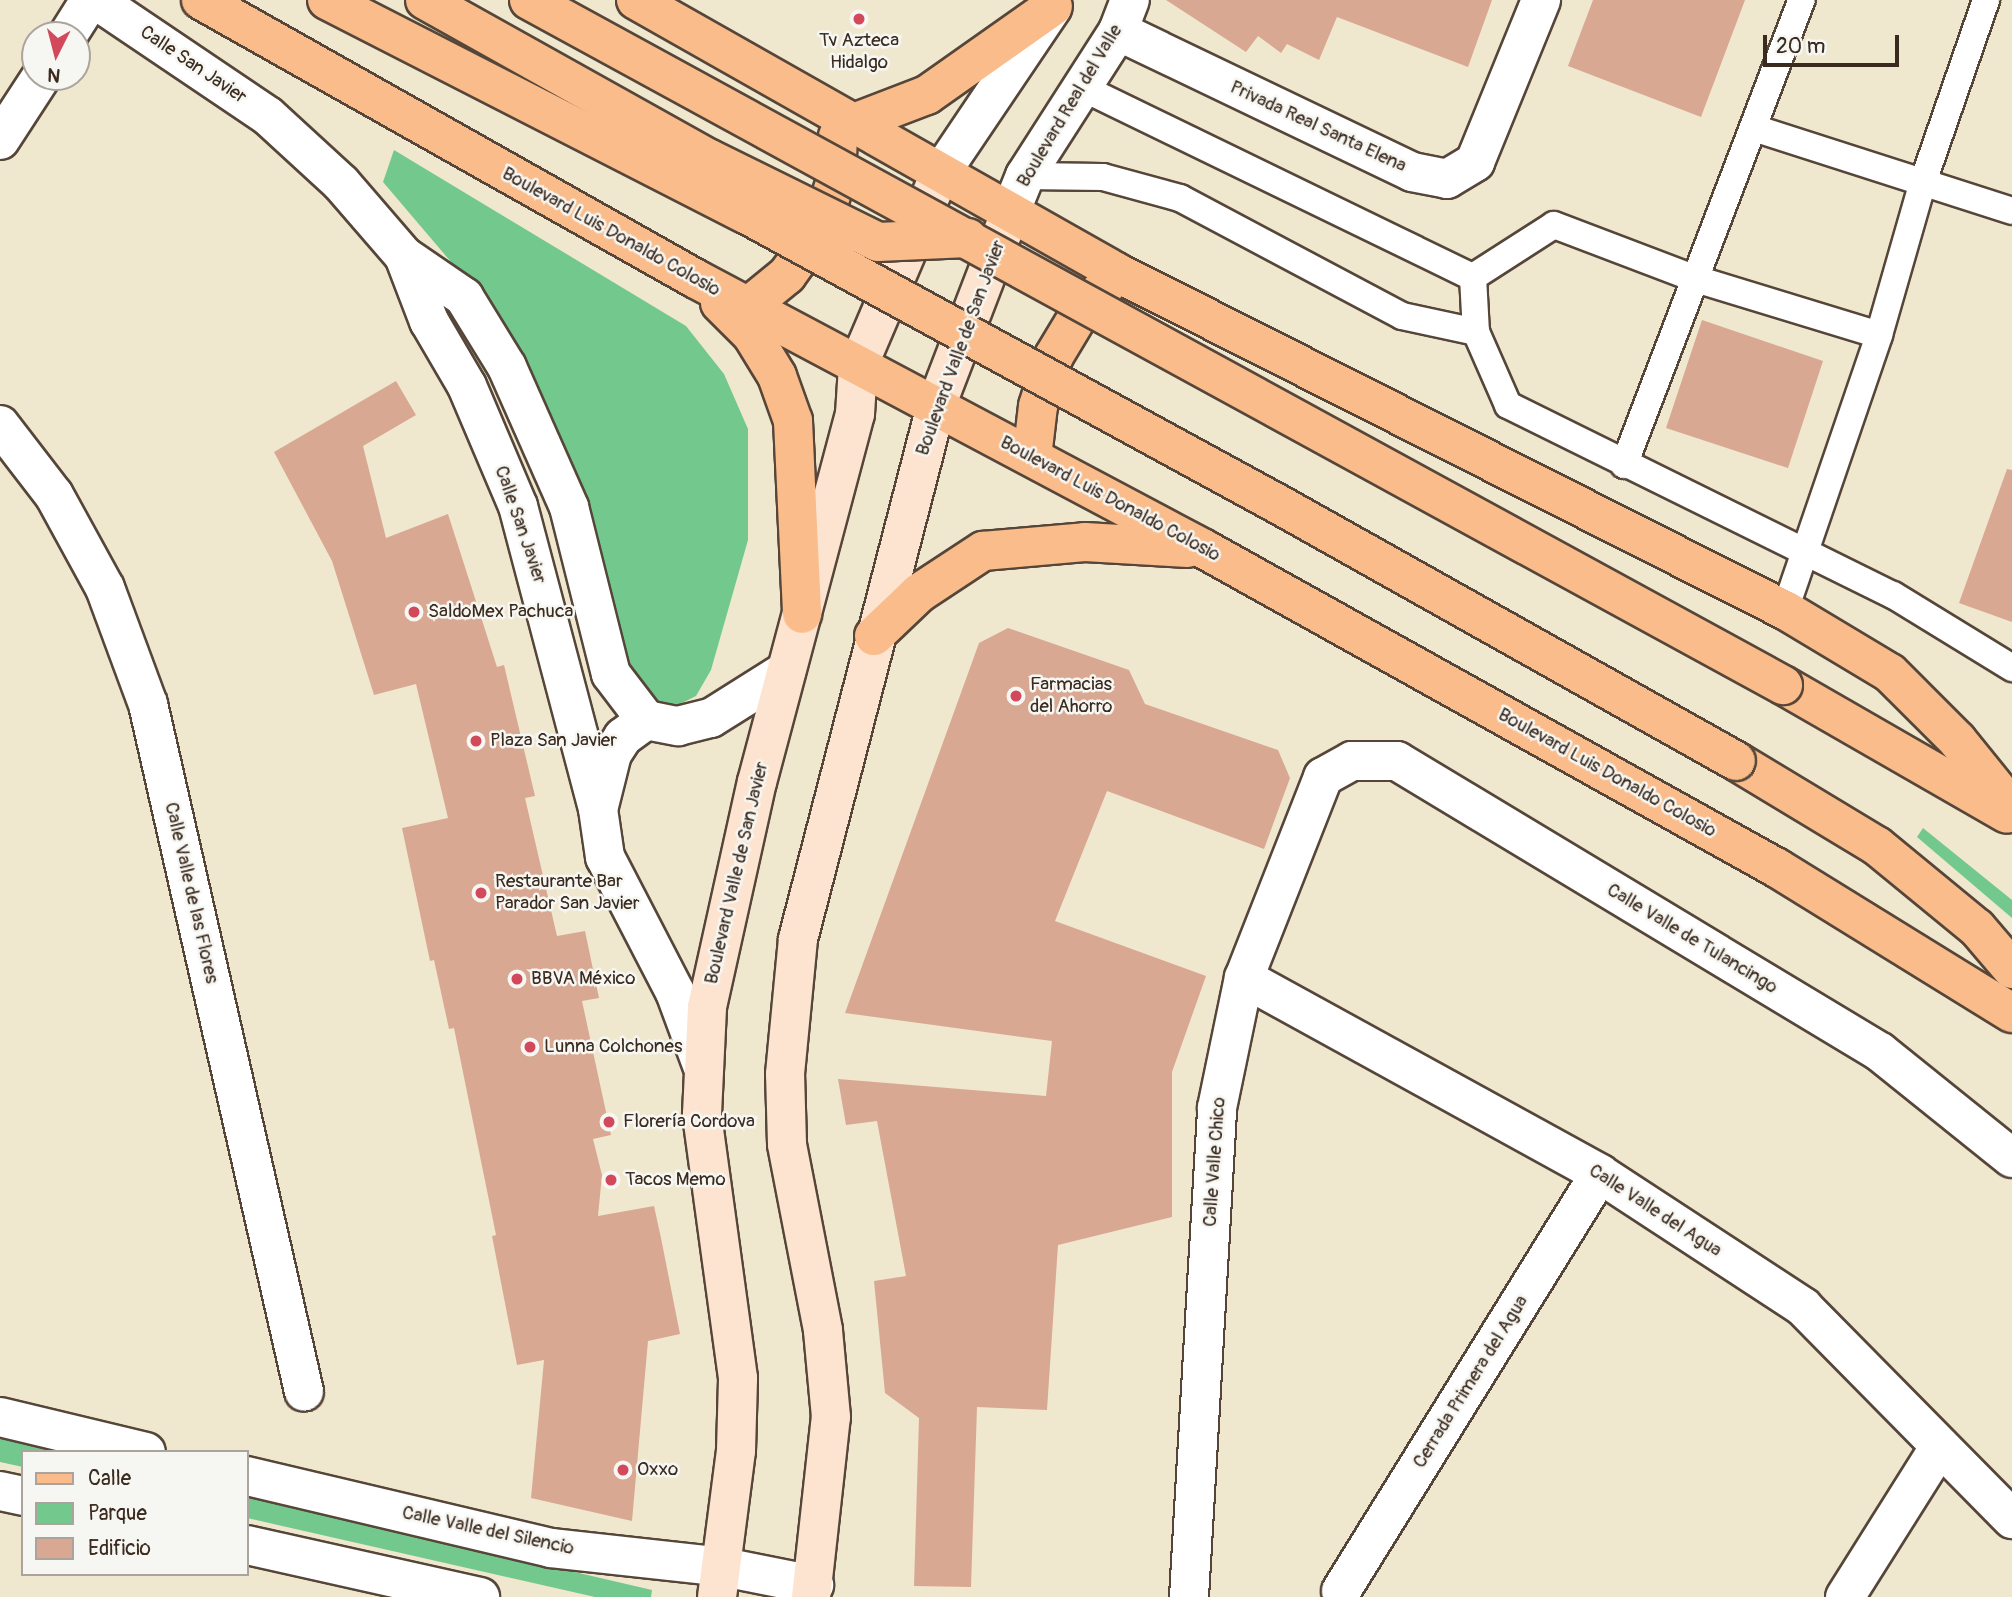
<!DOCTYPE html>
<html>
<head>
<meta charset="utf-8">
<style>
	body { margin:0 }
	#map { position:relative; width:2012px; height:1597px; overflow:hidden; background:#f0e7cf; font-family:Pangolin,sans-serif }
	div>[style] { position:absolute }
	.green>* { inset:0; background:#73c98d }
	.building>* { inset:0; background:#d9a893 }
	.roads { filter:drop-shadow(2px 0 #564639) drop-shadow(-2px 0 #564639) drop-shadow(0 2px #564639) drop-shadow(0 -2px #564639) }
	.lane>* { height:26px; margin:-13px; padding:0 13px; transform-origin:13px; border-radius:13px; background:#fff }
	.street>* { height:38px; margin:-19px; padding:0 19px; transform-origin:19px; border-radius:19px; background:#fff }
	.secondary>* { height:38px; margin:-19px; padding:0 19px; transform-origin:19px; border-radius:19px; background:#fde4d0 }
	.primary>* { height:38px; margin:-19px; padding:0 19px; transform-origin:19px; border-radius:19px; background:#f9bc8a }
	.bridges { filter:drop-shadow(2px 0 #564639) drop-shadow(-2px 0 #564639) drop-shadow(0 2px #564639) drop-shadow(0 -2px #564639) }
	.primary-bridge>* { height:38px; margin:-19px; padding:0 19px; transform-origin:19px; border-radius:19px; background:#f9bc8a }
	.dots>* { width:19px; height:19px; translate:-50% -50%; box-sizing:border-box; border:4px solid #f6f6f2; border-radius:50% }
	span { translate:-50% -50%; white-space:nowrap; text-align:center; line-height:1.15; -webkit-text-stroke:5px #f6f6f2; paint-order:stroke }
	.poi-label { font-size:19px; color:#3b2a1e }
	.left { translate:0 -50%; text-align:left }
	.street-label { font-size:19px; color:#3b2a1e }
	.legend { position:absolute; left:21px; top:1450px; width:228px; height:126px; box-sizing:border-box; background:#f6f6f2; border:2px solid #aba49d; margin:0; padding:9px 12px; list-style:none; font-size:21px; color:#3b2a1e }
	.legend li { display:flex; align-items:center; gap:14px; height:35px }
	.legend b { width:35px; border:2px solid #aba49d }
	.north { position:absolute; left:21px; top:21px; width:70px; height:70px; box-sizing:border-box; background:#f6f6f2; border:2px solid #aba49d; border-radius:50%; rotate:186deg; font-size:19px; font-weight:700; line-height:28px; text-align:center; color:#3b2a1e }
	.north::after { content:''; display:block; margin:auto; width:24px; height:32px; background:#d1495b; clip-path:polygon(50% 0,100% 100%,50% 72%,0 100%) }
	.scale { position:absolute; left:1763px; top:35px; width:136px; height:32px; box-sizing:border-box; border:4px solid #3b2a1e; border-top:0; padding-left:9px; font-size:21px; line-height:24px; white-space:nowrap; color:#3b2a1e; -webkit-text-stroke:5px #f6f6f2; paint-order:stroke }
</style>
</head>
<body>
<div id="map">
	<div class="green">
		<div style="clip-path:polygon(394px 150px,686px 326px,724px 374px,748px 429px,748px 540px,711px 670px,696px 696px,670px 709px,636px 688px,497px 316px,383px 182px)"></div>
		<div style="clip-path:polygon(1923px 828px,2012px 900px,2012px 918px,1917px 837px)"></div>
		<div style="clip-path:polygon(0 1438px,57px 1452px,23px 1452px,23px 1467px,0 1462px)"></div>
		<div style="clip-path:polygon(247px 1496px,652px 1590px,651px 1597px,595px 1597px,247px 1518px)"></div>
	</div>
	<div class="building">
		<div style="clip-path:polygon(1166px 0,1492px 0,1468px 67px,1337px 17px,1319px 60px,1287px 44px,1281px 53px,1258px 36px,1246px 52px)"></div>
		<div style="clip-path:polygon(1593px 0,1745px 0,1701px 117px,1568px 66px)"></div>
		<div style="clip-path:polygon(1702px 320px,1823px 361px,1788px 468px,1666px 428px)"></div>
		<div style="clip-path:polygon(396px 381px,416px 415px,363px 446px,386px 538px,448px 514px,497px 667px,504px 665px,535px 796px,525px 798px,557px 936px,585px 931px,599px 998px,582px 1001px,611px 1135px,593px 1139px,602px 1175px,598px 1216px,654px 1206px,661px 1238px,680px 1334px,648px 1341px,632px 1521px,531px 1498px,544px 1360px,517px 1365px,492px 1236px,496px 1235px,454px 1028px,449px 1029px,434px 960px,430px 961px,402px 828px,448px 818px,416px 684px,374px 695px,332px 561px,274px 452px)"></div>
		<div style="clip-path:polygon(2007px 469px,2012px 470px,2012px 622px,1959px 603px)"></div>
		<div style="clip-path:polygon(1008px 628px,1129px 670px,1145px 704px,1278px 750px,1290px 778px,1264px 849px,1107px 791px,1055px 921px,1206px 976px,1172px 1072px,1172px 1217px,1058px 1245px,1047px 1410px,977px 1407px,971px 1587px,914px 1586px,919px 1418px,885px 1393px,874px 1281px,906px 1276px,877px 1121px,846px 1125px,838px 1079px,1046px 1096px,1052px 1041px,845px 1013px,979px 643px)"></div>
	</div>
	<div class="roads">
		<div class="lane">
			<div style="left:1081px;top:87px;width:436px;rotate:25.9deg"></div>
			<div style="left:1473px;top:277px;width:55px;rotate:86.9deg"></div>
			<div style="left:1476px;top:332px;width:80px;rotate:66.3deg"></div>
			<div style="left:1508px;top:405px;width:429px;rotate:26.3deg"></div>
			<div style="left:1893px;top:595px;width:140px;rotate:31.5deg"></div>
			<div style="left:1754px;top:128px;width:271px;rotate:17.8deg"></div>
			<div style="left:1025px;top:176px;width:78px;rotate:0.7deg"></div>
			<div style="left:1103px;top:177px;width:80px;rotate:15.3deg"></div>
			<div style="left:1180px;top:198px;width:251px;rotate:28deg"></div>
			<div style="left:1402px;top:316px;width:76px;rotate:12.2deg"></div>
			<div style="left:1473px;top:277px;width:96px;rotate:-32.7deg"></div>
			<div style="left:1554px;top:225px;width:152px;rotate:20.8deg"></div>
			<div style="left:1696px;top:279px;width:191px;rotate:17deg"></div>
			<div style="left:1624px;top:465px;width:498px;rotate:-69.1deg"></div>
			<div style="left:1785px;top:610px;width:291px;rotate:-71.1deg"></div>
			<div style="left:1879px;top:335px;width:156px;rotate:-74deg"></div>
			<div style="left:1922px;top:185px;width:196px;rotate:-70.9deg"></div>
		</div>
		<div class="street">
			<div style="left:96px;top:0;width:207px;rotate:34deg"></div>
			<div style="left:268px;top:116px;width:99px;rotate:42.5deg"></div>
			<div style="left:341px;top:183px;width:96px;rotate:49.2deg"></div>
			<div style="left:404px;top:256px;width:73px;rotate:34.3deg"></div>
			<div style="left:464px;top:297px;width:82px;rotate:58.4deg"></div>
			<div style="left:507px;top:367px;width:153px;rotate:66.1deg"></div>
			<div style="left:569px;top:507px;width:172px;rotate:75.9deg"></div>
			<div style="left:611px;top:674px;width:58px;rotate:52.7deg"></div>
			<div style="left:646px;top:720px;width:33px;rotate:11deg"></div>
			<div style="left:678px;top:726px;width:34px;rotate:-14deg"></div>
			<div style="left:711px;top:718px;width:89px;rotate:-32.1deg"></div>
			<div style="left:1118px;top:31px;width:326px;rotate:25.6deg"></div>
			<div style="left:1412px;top:172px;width:36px;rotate:11deg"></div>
			<div style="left:1447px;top:179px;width:33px;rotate:-31deg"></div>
			<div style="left:1475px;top:162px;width:175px;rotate:-67.8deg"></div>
			<div style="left:68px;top:35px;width:41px;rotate:-57.8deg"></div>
			<div style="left:0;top:140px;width:75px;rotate:-56.9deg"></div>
			<div style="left:940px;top:174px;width:200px;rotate:-56deg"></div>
			<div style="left:1010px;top:213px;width:40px;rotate:-68deg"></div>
			<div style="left:1025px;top:176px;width:172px;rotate:-57.3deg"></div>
			<div style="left:1118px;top:31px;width:33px;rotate:-69deg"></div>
			<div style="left:404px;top:256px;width:70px;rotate:69deg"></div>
			<div style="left:429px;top:321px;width:75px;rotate:59.7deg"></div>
			<div style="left:467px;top:386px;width:130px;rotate:67deg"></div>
			<div style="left:518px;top:506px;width:313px;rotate:75.2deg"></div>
			<div style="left:598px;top:809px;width:49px;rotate:81.7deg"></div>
			<div style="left:605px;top:857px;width:152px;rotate:62.6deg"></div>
			<div style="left:675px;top:992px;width:78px;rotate:69.7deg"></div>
			<div style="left:0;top:425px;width:88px;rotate:52.4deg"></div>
			<div style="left:54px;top:495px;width:106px;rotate:61.3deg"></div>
			<div style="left:105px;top:588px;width:124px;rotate:69.7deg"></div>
			<div style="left:148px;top:704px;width:705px;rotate:77.22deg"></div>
			<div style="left:599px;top:806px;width:54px;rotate:-76deg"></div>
			<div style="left:612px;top:754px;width:20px;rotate:-57deg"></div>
			<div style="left:623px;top:737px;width:29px;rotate:-36deg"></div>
			<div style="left:1244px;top:978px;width:406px;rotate:28.8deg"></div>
			<div style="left:1600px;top:1174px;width:243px;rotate:33.2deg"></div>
			<div style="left:1803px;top:1307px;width:298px;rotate:45.4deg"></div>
			<div style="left:0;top:1417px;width:150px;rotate:13.5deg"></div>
			<div style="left:247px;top:1476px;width:312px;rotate:13.3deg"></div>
			<div style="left:551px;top:1548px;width:173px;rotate:6.3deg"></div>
			<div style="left:723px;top:1567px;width:93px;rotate:11.2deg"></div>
			<div style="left:0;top:1491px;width:24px;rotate:12deg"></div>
			<div style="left:247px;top:1545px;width:239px;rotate:12.6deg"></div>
			<div style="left:1341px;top:1591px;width:491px;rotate:-58.2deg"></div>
			<div style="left:1189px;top:1597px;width:490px;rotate:-86.7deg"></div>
			<div style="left:1217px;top:1108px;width:133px;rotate:-78.3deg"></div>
			<div style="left:1244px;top:978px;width:216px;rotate:-68.5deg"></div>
			<div style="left:1323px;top:777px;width:33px;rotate:-29deg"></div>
			<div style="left:1352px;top:761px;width:45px"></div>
			<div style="left:1397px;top:761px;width:564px;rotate:31.07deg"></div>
			<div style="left:1880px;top:1052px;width:169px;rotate:38.8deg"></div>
			<div style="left:1845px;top:1597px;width:178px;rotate:-57.8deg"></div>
		</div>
		<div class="secondary">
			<div style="left:717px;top:1597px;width:147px;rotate:-82.6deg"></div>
			<div style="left:736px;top:1451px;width:73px;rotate:-88.4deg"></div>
			<div style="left:738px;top:1378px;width:266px;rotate:-97.8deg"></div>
			<div style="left:702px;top:1114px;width:107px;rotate:-87.3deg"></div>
			<div style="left:707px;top:1007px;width:230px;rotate:-77.5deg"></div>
			<div style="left:757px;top:782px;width:381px;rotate:-75.1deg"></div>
			<div style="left:855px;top:414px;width:48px;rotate:-86.4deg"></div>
			<div style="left:858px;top:366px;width:209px;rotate:-66.9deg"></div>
			<div style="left:811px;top:1597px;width:181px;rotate:-83.7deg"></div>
			<div style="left:831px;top:1417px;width:87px;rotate:-95.3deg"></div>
			<div style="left:823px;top:1330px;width:189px;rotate:-101deg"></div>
			<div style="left:787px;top:1144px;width:70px;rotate:-91.6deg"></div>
			<div style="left:785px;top:1074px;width:136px;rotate:-84.5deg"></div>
			<div style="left:798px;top:939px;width:551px;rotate:-75.48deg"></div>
			<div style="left:936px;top:406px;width:207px;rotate:-69deg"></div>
		</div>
		<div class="primary">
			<div style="left:201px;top:0;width:568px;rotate:29.41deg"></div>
			<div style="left:696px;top:279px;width:575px;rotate:27.99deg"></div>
			<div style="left:1204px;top:549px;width:656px;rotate:29.11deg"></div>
			<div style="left:1777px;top:868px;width:276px;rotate:31.7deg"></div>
			<div style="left:636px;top:0;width:554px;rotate:29.53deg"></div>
			<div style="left:1118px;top:273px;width:747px;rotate:26.81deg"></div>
			<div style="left:1785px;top:610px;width:122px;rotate:31deg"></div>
			<div style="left:1890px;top:673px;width:95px;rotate:45deg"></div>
			<div style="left:1957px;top:740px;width:87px;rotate:51deg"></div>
			<div style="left:851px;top:124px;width:81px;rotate:-20.9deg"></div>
			<div style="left:927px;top:95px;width:154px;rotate:-35.2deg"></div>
			<div style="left:720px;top:303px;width:45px;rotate:45deg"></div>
			<div style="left:752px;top:335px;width:48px;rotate:58.6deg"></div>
			<div style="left:777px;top:376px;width:48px;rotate:70.4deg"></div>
			<div style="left:793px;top:421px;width:193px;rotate:87.3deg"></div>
			<div style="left:749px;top:306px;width:49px;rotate:-39.2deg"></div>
			<div style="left:787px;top:275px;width:57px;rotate:-54.3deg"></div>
			<div style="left:820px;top:229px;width:52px;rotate:-71.9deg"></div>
			<div style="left:836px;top:180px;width:44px;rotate:-87.4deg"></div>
			<div style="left:1032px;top:457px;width:51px;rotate:-83.3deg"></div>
			<div style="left:1038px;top:406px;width:52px;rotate:-72.3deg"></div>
			<div style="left:1054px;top:356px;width:52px;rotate:-59deg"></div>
			<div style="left:1081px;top:311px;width:40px;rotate:-46deg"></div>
			<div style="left:874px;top:636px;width:62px;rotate:-43.7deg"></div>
			<div style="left:919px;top:593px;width:77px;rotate:-33.3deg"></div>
			<div style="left:983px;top:551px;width:102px;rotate:-5deg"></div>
			<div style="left:1085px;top:542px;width:103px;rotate:3.3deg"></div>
			<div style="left:1783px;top:685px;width:258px;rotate:29.9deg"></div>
			<div style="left:1736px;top:761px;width:165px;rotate:31.1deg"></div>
			<div style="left:1877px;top:846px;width:129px;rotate:39.4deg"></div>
			<div style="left:1977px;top:928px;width:54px;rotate:49.5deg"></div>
		</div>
	</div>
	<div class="bridges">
		<div class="primary-bridge">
			<div style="left:327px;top:0;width:470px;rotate:27.1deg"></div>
			<div style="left:746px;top:214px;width:606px;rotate:28.6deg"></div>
			<div style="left:1278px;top:504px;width:525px;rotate:29.3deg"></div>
			<div style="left:425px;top:0;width:326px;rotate:29.2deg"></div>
			<div style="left:710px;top:159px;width:187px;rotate:26.3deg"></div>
			<div style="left:878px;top:242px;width:90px;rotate:-2.5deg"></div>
			<div style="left:529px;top:0;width:1429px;rotate:28.65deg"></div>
		</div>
	</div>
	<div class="dots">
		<div style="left:859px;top:19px;background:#d1495b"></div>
		<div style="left:414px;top:612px;background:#d1495b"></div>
		<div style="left:1016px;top:696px;background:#d1495b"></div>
		<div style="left:476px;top:741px;background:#d1495b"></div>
		<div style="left:481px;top:893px;background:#d1495b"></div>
		<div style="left:517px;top:979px;background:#d1495b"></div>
		<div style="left:530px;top:1047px;background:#d1495b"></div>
		<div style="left:609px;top:1122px;background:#d1495b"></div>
		<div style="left:611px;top:1180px;background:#d1495b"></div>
		<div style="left:623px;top:1470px;background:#d1495b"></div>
	</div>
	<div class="poi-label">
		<span style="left:859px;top:52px">Tv Azteca<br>Hidalgo</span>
		<span class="left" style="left:428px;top:612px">SaldoMex Pachuca</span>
		<span class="left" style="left:1030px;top:696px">Farmacias<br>del Ahorro</span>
		<span class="left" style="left:490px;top:741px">Plaza San Javier</span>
		<span class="left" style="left:495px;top:893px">Restaurante Bar<br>Parador San Javier</span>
		<span class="left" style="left:531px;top:979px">BBVA México</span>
		<span class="left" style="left:544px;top:1047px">Lunna Colchones</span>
		<span class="left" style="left:623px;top:1122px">Florería Cordova</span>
		<span class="left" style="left:625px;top:1180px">Tacos Memo</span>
		<span class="left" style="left:637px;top:1470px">Oxxo</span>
	</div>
	<div class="street-label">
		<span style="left:193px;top:65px;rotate:34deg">Calle San Javier</span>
		<span style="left:1070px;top:106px;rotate:-59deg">Boulevard Real del Valle</span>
		<span style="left:1318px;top:127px;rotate:25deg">Privada Real Santa Elena</span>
		<span style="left:611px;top:232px;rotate:29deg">Boulevard Luis Donaldo Colosio</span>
		<span style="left:961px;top:348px;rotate:-70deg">Boulevard Valle de San Javier</span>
		<span style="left:1110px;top:499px;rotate:28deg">Boulevard Luis Donaldo Colosio</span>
		<span style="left:520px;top:525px;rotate:71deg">Calle San Javier</span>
		<span style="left:1607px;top:773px;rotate:29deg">Boulevard Luis Donaldo Colosio</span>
		<span style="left:737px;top:873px;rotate:-77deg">Boulevard Valle de San Javier</span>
		<span style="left:191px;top:893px;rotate:77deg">Calle Valle de las Flores</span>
		<span style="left:1692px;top:939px;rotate:31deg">Calle Valle de Tulancingo</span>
		<span style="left:1215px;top:1162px;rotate:-86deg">Calle Valle Chico</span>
		<span style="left:1655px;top:1211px;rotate:33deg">Calle Valle del Agua</span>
		<span style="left:1471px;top:1382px;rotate:-58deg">Cerrada Primera del Agua</span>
		<span style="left:488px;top:1531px;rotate:12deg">Calle Valle del Silencio</span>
	</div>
	<ul class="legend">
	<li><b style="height:9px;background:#f9bc8a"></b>Calle</li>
	<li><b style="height:19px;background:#73c98d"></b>Parque</li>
	<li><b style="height:19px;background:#d9a893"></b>Edificio</li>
	</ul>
	<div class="north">N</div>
	<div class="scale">20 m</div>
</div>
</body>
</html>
